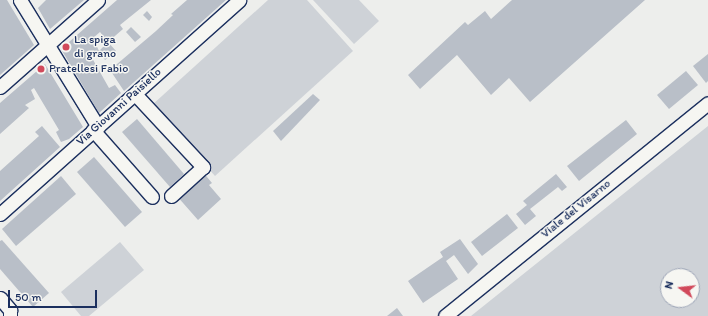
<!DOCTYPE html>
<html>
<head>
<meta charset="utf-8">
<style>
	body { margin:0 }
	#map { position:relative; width:708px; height:316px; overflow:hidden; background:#edeeec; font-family:Itim,sans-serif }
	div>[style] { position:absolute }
	.green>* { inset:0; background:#ced2d7 }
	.building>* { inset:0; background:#b9bfc8 }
	.roads { filter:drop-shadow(1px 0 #1b2f5e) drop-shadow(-1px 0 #1b2f5e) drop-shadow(0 1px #1b2f5e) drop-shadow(0 -1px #1b2f5e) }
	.minor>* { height:13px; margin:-6.5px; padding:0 6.5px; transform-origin:6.5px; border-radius:6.5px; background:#f6f6f2 }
	.dots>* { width:11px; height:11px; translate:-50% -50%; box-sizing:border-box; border:2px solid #f6f6f2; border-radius:50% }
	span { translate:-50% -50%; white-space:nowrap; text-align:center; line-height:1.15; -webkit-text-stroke:3px #f6f6f2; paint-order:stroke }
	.poi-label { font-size:12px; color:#1b2f5e }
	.left { translate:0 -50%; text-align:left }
	.street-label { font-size:12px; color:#1b2f5e }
	.north { position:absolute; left:660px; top:268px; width:40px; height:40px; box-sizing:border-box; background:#f6f6f2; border:1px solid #9ea6b7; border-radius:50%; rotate:285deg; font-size:11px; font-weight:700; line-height:16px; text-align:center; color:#1b2f5e }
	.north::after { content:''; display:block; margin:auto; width:14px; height:18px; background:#d1495b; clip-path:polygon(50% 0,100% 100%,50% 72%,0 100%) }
	.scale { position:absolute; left:8px; top:290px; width:89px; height:18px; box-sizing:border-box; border:2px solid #1b2f5e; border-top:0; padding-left:5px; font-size:12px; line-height:14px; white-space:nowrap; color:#1b2f5e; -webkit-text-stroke:3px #f6f6f2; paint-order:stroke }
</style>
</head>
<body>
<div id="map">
	<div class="green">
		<div style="clip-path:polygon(268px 0,307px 0,353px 51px,215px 176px,152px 105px)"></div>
		<div style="clip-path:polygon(313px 0,359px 0,379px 21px,354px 44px)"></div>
		<div style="clip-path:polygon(evenodd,708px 126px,708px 316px,471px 316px,708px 126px,668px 276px,692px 276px,692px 300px,668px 300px,668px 276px)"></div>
		<div style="clip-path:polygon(120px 242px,144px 270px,89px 316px,81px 316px,61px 292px)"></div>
	</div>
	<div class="building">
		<div style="clip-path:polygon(0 0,7px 0,34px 45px,0 75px)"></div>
		<div style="clip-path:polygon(46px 0,84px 0,50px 29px,38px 8px)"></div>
		<div style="clip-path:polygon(117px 0,151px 0,120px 25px,123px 29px,108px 42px,100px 32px,93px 38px,99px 51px,108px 42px,116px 51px,105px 60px,100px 52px,92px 58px,109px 88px,115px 85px,121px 93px,99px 113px,61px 49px)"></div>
		<div style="clip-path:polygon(187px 0,226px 0,124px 91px,110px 70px,156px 31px,173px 15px,171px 14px)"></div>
		<div style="clip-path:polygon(512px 0,645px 0,530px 102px,509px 78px,491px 95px,457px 55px,420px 89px,408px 75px,465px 22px,468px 25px,485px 11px,491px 19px)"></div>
		<div style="clip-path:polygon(147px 11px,152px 17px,149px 21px,143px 15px)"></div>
		<div style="clip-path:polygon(131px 27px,141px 37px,135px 42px,126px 32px)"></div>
		<div style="clip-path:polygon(708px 54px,708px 81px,706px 83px,693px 66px)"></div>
		<div style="clip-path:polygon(45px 64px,83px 127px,69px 139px,61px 142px,56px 132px,59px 130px,34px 88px,31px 90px,35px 99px,25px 105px,29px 108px,0 134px,0 103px)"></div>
		<div style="clip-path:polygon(686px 71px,698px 85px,669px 109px,657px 95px)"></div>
		<div style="clip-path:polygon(313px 94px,320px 100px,281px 141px,273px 131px)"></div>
		<div style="clip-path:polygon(137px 119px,184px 174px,170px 187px,122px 132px)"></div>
		<div style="clip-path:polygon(626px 120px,637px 134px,579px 181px,567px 166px)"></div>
		<div style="clip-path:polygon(42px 126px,60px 147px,0 201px,0 171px,39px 136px,35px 132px)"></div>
		<div style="clip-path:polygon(94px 157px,142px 212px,125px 227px,77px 172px)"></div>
		<div style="clip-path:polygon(202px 171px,212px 183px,209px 185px,221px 199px,198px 220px,176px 195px)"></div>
		<div style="clip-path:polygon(556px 174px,567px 187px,562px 191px,558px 187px,530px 209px,536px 216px,525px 225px,516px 214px,527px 205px,523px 201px)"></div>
		<div style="clip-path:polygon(61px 176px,76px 194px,16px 246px,2px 229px)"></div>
		<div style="clip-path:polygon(507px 214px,518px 228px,482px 256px,471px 242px)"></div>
		<div style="clip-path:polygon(460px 239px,478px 264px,468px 274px,454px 255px,446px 261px,458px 279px,423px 303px,408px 281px,443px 257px,440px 252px)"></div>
		<div style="clip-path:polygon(2px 240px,49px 293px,33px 307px,0 269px,0 241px)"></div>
		<div style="clip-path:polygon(397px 308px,403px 316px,387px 316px)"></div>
	</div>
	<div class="roads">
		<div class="minor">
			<div style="left:20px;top:0;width:149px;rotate:58.4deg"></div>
			<div style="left:0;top:87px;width:131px;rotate:-41.6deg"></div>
			<div style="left:135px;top:94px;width:100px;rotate:47deg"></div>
			<div style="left:203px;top:167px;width:43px;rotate:137.8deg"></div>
			<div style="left:93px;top:130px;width:89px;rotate:48.6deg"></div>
			<div style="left:0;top:214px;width:321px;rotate:-41.8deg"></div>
			<div style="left:0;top:298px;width:16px;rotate:50deg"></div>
			<div style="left:10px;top:310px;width:6px;rotate:90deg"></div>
			<div style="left:445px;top:316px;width:338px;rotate:-39deg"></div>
		</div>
	</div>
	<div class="dots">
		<div style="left:66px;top:47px;background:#d1495b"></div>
		<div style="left:41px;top:69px;background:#d1495b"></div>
	</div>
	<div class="poi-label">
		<span class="left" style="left:74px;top:47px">La spiga<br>di grano</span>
		<span class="left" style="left:49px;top:69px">Pratellesi Fabio</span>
	</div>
	<div class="street-label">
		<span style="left:119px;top:107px;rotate:-42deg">Via Giovanni Paisiello</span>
		<span style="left:576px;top:209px;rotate:-39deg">Viale del Visarno</span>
	</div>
	<div class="north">N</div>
	<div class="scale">50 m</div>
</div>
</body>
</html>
